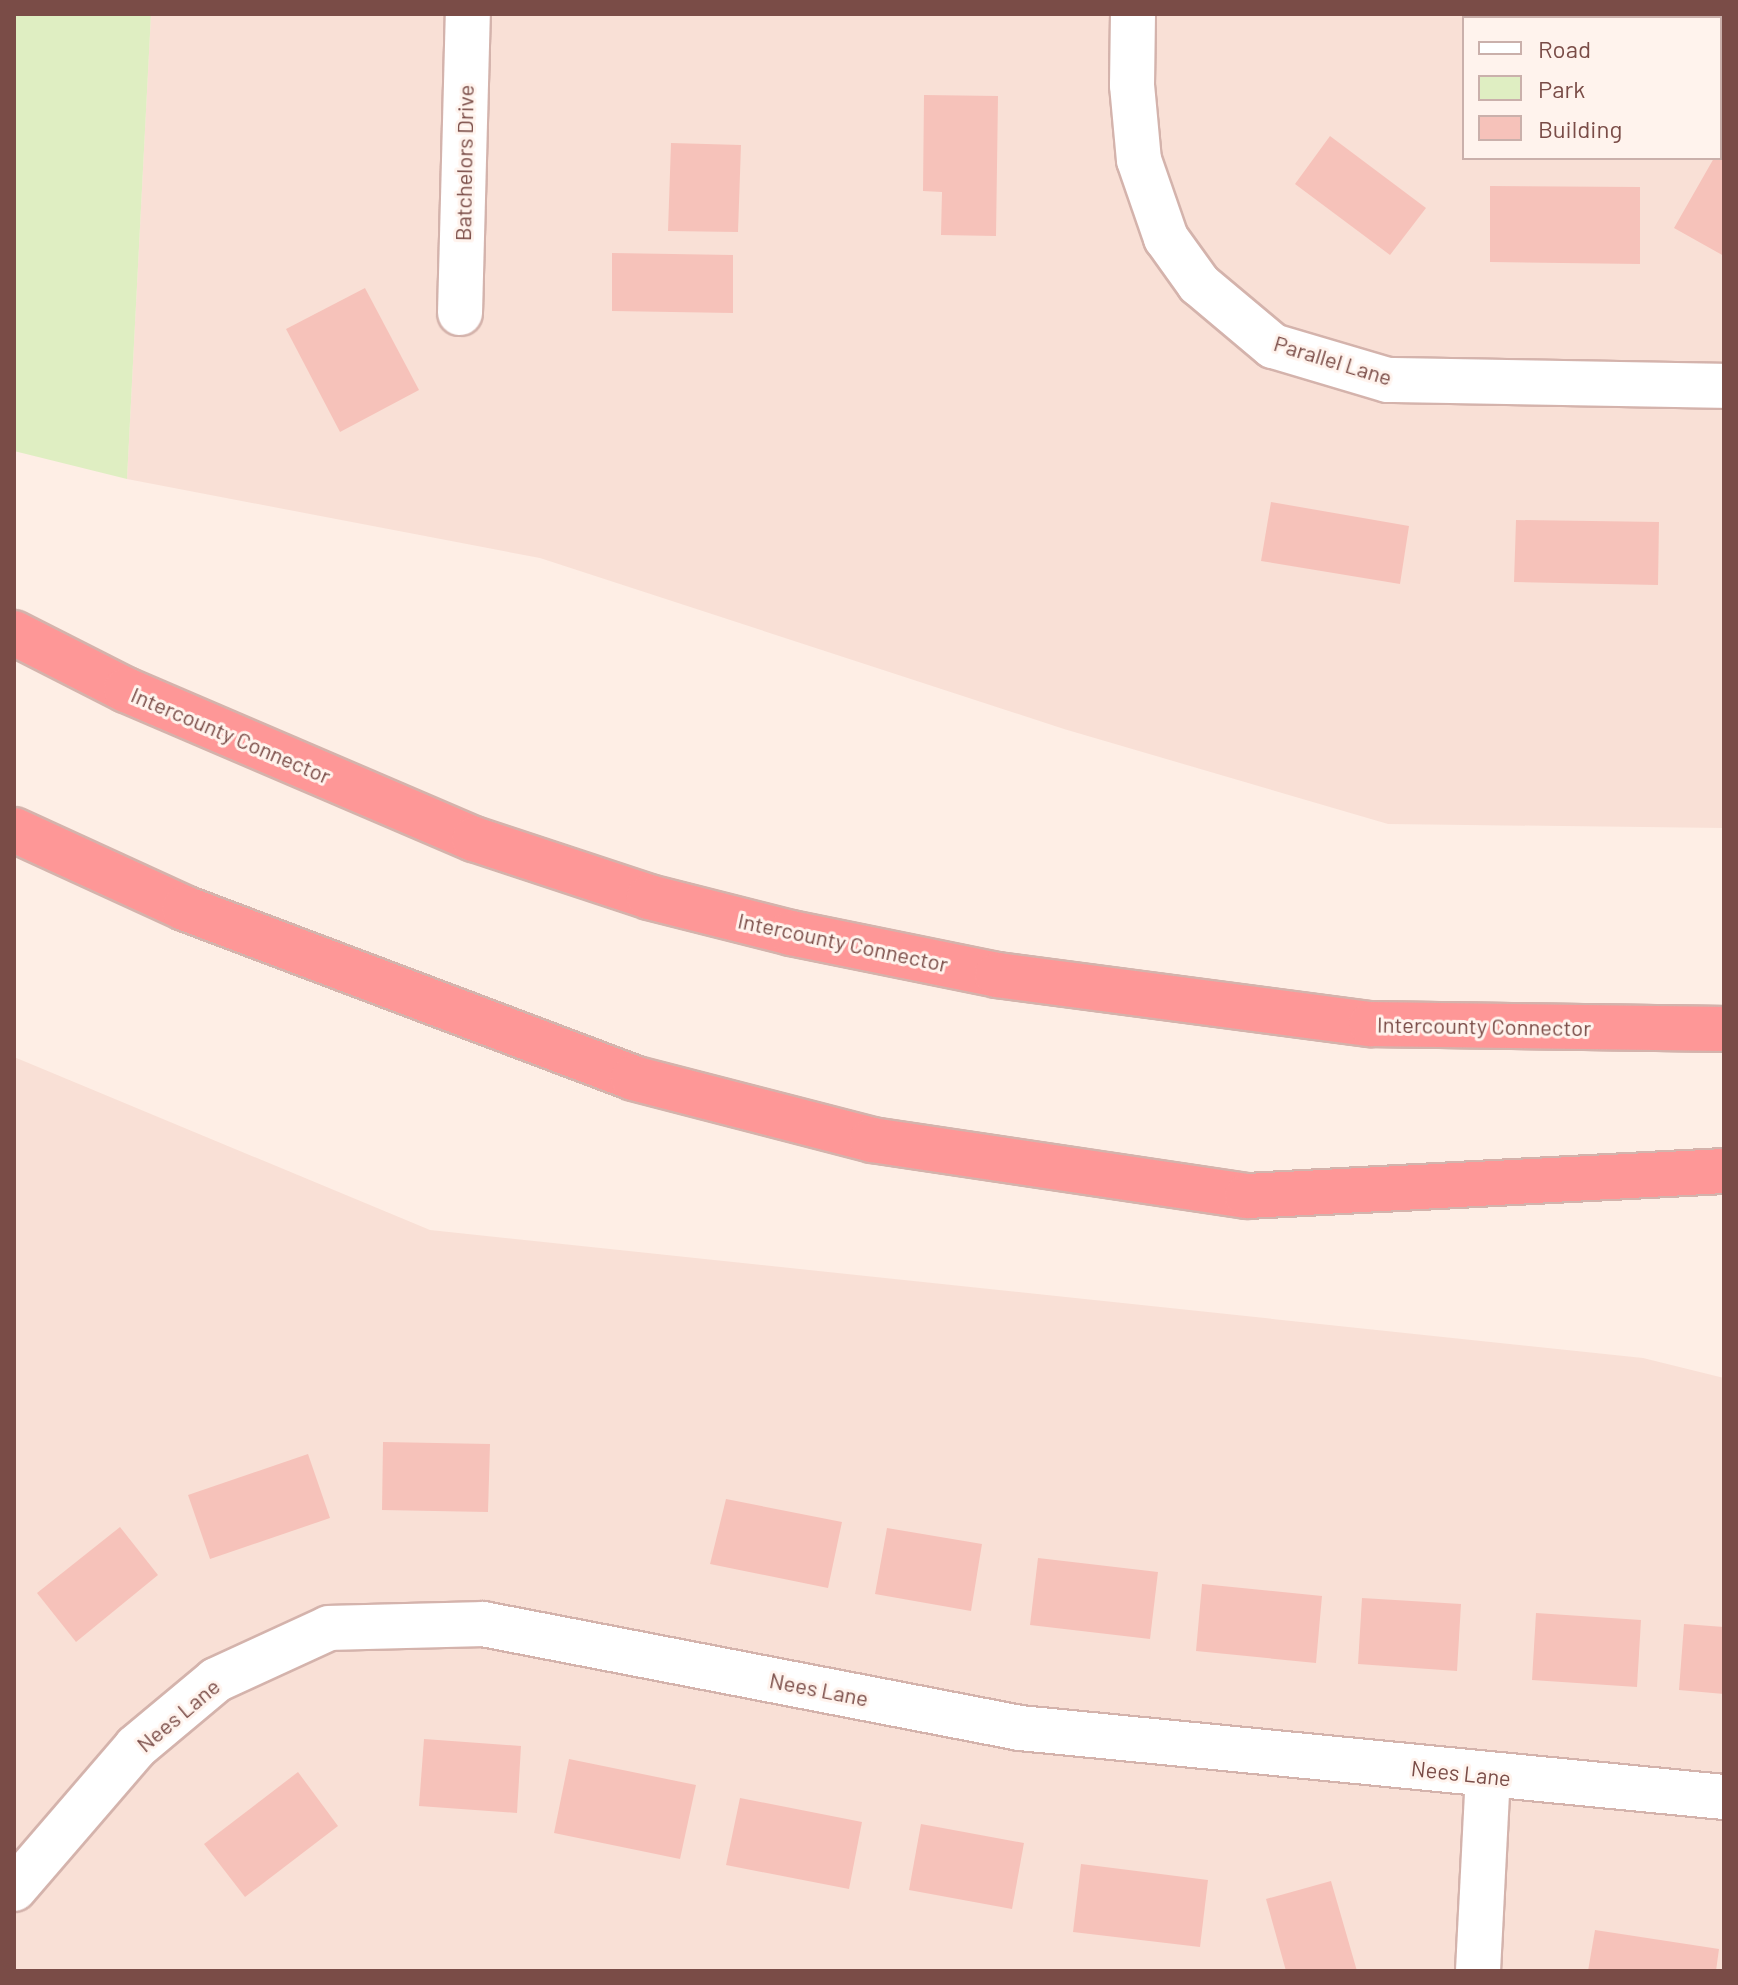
<!DOCTYPE html>
<html>
<head>
<meta charset="utf-8">
<style>
	body { margin:0 }
	#map { position:relative; width:1738px; height:1985px; overflow:hidden; background:#feeee5; font-family:Barlow,sans-serif }
	div>[style] { position:absolute }
	.residential>* { inset:0; background:#f9e0d6 }
	.green>* { inset:0; background:#dfeec2 }
	.building>* { inset:0; background:#f6c2ba }
	.roads { filter:drop-shadow(2px 0 #d4b3ac) drop-shadow(-2px 0 #d4b3ac) drop-shadow(0 2px #d4b3ac) drop-shadow(0 -2px #d4b3ac) }
	.minor>* { height:44px; margin:-22px; padding:0 22px; transform-origin:22px; border-radius:22px; background:#fff }
	.highway>* { height:44px; margin:-22px; padding:0 22px; transform-origin:22px; border-radius:22px; background:#fe9797 }
	span { translate:-50% -50%; white-space:nowrap; text-align:center; line-height:1.15; -webkit-text-stroke:6px #fff3ed; paint-order:stroke }
	.street-label { font-size:22px; color:#7a4c47 }
	.frame { position:absolute; inset:0; border:16px solid #7a4c47; pointer-events:none }
	.legend { position:absolute; left:1462px; top:16px; width:260px; height:144px; box-sizing:border-box; background:#fff3ed; border:2px solid #cab0ab; margin:0; padding:10px 14px; list-style:none; font-size:24px; color:#7a4c47 }
	.legend li { display:flex; align-items:center; gap:16px; height:40px }
	.legend b { width:40px; border:2px solid #cab0ab }
</style>
</head>
<body>
<div id="map">
	<div class="residential">
		<div style="clip-path:polygon(evenodd,151px 14px,1724px 14px,1724px 828px,1388px 824px,1064px 729px,540px 558px,127px 479px,151px 14px,1464px 18px,1720px 18px,1720px 158px,1464px 158px,1464px 18px)"></div>
		<div style="clip-path:polygon(14px 1057px,430px 1230px,1643px 1358px,1724px 1378px,1724px 1971px,14px 1971px)"></div>
	</div>
	<div class="green">
		<div style="clip-path:polygon(14px 14px,151px 14px,127px 479px,14px 451px)"></div>
	</div>
	<div class="building">
		<div style="clip-path:polygon(924px 95px,998px 96px,996px 236px,941px 235px,942px 192px,923px 191px)"></div>
		<div style="clip-path:polygon(1330px 136px,1426px 208px,1390px 255px,1295px 184px)"></div>
		<div style="clip-path:polygon(1724px 141px,1724px 256px,1674px 228px,1714px 158px,1720px 158px)"></div>
		<div style="clip-path:polygon(671px 143px,741px 145px,738px 232px,668px 231px)"></div>
		<div style="clip-path:polygon(1490px 186px,1640px 187px,1640px 264px,1490px 262px)"></div>
		<div style="clip-path:polygon(612px 253px,733px 255px,733px 313px,612px 311px)"></div>
		<div style="clip-path:polygon(365px 288px,419px 390px,340px 432px,286px 329px)"></div>
		<div style="clip-path:polygon(1271px 502px,1409px 526px,1400px 584px,1261px 561px)"></div>
		<div style="clip-path:polygon(1516px 520px,1659px 522px,1658px 585px,1514px 582px)"></div>
		<div style="clip-path:polygon(383px 1442px,490px 1444px,488px 1512px,382px 1510px)"></div>
		<div style="clip-path:polygon(308px 1454px,330px 1518px,210px 1559px,188px 1495px)"></div>
		<div style="clip-path:polygon(726px 1499px,842px 1522px,828px 1588px,710px 1564px)"></div>
		<div style="clip-path:polygon(120px 1527px,158px 1575px,76px 1642px,37px 1593px)"></div>
		<div style="clip-path:polygon(887px 1528px,982px 1544px,971px 1611px,875px 1594px)"></div>
		<div style="clip-path:polygon(1038px 1558px,1158px 1572px,1150px 1639px,1030px 1625px)"></div>
		<div style="clip-path:polygon(1202px 1584px,1322px 1596px,1316px 1663px,1196px 1651px)"></div>
		<div style="clip-path:polygon(1362px 1598px,1461px 1604px,1457px 1671px,1358px 1664px)"></div>
		<div style="clip-path:polygon(1536px 1613px,1641px 1620px,1637px 1687px,1532px 1680px)"></div>
		<div style="clip-path:polygon(1684px 1624px,1724px 1627px,1724px 1694px,1679px 1690px)"></div>
		<div style="clip-path:polygon(424px 1739px,521px 1746px,517px 1813px,419px 1806px)"></div>
		<div style="clip-path:polygon(569px 1759px,696px 1785px,680px 1859px,554px 1833px)"></div>
		<div style="clip-path:polygon(298px 1772px,338px 1826px,245px 1897px,204px 1844px)"></div>
		<div style="clip-path:polygon(740px 1798px,862px 1822px,849px 1889px,726px 1865px)"></div>
		<div style="clip-path:polygon(921px 1824px,1024px 1843px,1012px 1909px,909px 1890px)"></div>
		<div style="clip-path:polygon(1081px 1864px,1208px 1880px,1200px 1947px,1073px 1932px)"></div>
		<div style="clip-path:polygon(1331px 1881px,1357px 1971px,1286px 1971px,1266px 1899px)"></div>
		<div style="clip-path:polygon(1595px 1930px,1719px 1949px,1716px 1971px,1588px 1971px)"></div>
	</div>
	<div class="roads">
		<div class="minor">
			<div style="left:1133px;top:14px;width:71px;rotate:90.8deg"></div>
			<div style="left:1132px;top:85px;width:75px;rotate:84.7deg"></div>
			<div style="left:1139px;top:160px;width:83px;rotate:70.9deg"></div>
			<div style="left:1166px;top:238px;width:57px;rotate:54.3deg"></div>
			<div style="left:1199px;top:284px;width:97px;rotate:40deg"></div>
			<div style="left:1273px;top:346px;width:120px;rotate:16.5deg"></div>
			<div style="left:1388px;top:380px;width:336px;rotate:1deg"></div>
			<div style="left:460px;top:313px;width:299px;rotate:-88.5deg"></div>
			<div style="left:14px;top:1889px;width:187px;rotate:-49.3deg"></div>
			<div style="left:136px;top:1747px;width:104px;rotate:-39.9deg"></div>
			<div style="left:216px;top:1680px;width:124px;rotate:-24.7deg"></div>
			<div style="left:329px;top:1628px;width:154px;rotate:-1.5deg"></div>
			<div style="left:483px;top:1624px;width:547px;rotate:10.96deg"></div>
			<div style="left:1020px;top:1728px;width:707px;rotate:5.6deg"></div>
			<div style="left:1478px;top:1971px;width:195px;rotate:-87.1deg"></div>
		</div>
		<div class="highway">
			<div style="left:14px;top:633px;width:126px;rotate:27deg"></div>
			<div style="left:126px;top:690px;width:379px;rotate:23.2deg"></div>
			<div style="left:474px;top:839px;width:184px;rotate:18.3deg"></div>
			<div style="left:649px;top:897px;width:146px;rotate:14.2deg"></div>
			<div style="left:791px;top:933px;width:210px;rotate:11.5deg"></div>
			<div style="left:997px;top:975px;width:377px;rotate:7.5deg"></div>
			<div style="left:1371px;top:1024px;width:353px;rotate:0.8deg"></div>
			<div style="left:14px;top:830px;width:187px;rotate:24.6deg"></div>
			<div style="left:184px;top:908px;width:480px;rotate:20.7deg"></div>
			<div style="left:633px;top:1078px;width:247px;rotate:14.5deg"></div>
			<div style="left:872px;top:1140px;width:379px;rotate:8.5deg"></div>
			<div style="left:1247px;top:1196px;width:478px;rotate:-3deg"></div>
		</div>
	</div>
	<div class="street-label">
		<span style="left:464px;top:163px;rotate:-89deg">Batchelors Drive</span>
		<span style="left:1333px;top:360px;rotate:17deg">Parallel Lane</span>
		<span style="left:231px;top:735px;rotate:23deg">Intercounty Connector</span>
		<span style="left:843px;top:942px;rotate:12deg">Intercounty Connector</span>
		<span style="left:1484px;top:1026px;rotate:1deg">Intercounty Connector</span>
		<span style="left:819px;top:1689px;rotate:11deg">Nees Lane</span>
		<span style="left:178px;top:1715px;rotate:-40deg">Nees Lane</span>
		<span style="left:1461px;top:1773px;rotate:6deg">Nees Lane</span>
	</div>
	<div class="frame"></div>
	<ul class="legend">
	<li><b style="height:10px;background:#fff"></b>Road</li>
	<li><b style="height:22px;background:#dfeec2"></b>Park</li>
	<li><b style="height:22px;background:#f6c2ba"></b>Building</li>
	</ul>
</div>
</body>
</html>
